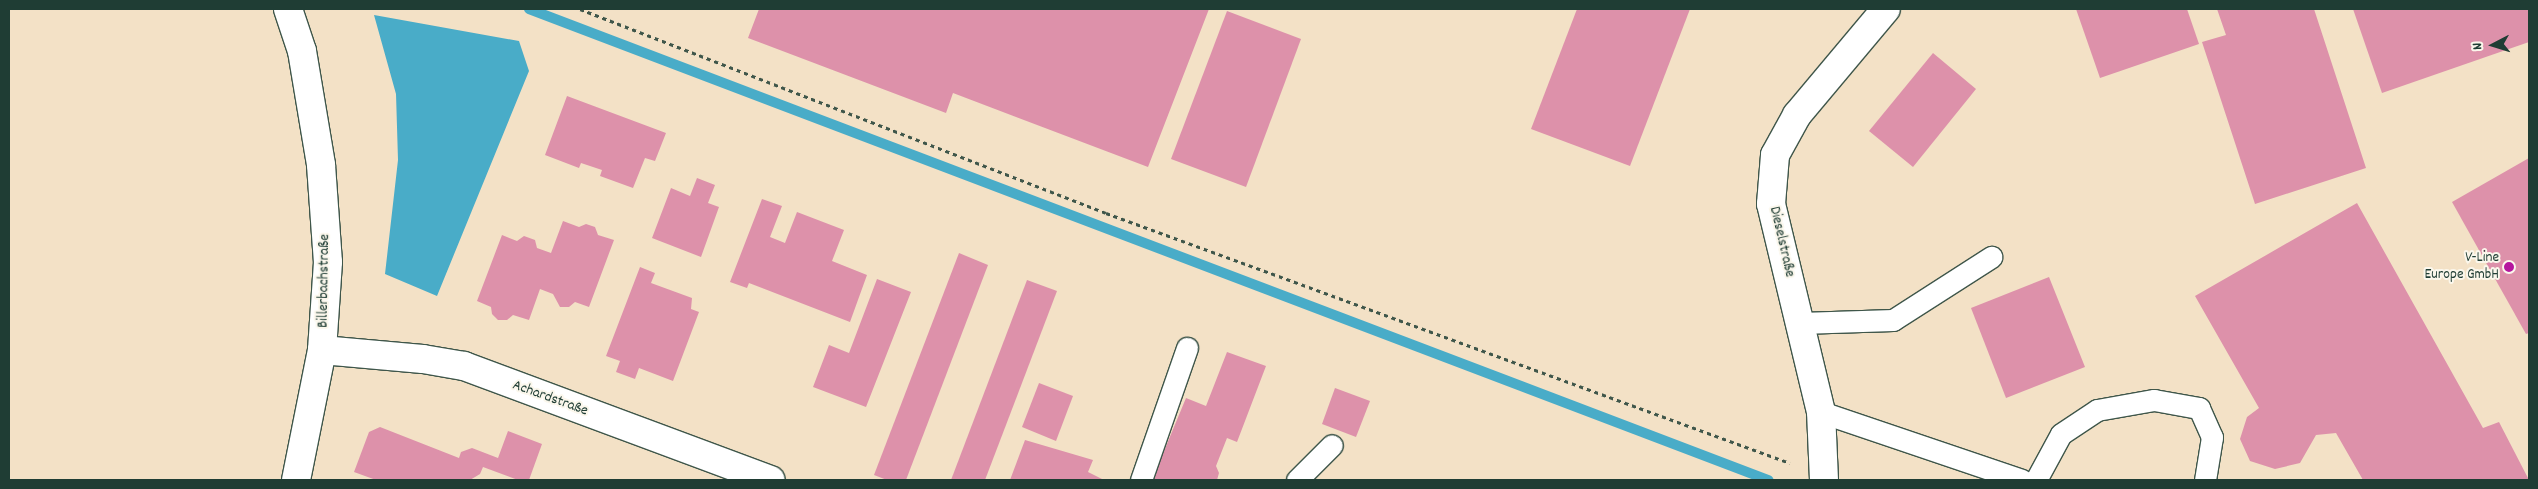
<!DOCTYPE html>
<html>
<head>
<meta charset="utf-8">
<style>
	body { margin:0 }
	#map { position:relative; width:2538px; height:489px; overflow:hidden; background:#f3e1c6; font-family:Dekko,sans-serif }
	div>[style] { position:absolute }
	.water>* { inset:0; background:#49acc8 }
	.stream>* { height:10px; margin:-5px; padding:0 5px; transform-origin:5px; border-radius:5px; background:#49acc8 }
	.building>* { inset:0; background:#dd91aa }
	.path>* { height:3px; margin-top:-1.5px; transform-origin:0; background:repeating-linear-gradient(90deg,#3f564a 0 4px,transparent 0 8px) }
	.roads { filter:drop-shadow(1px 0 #3f564a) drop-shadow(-1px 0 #3f564a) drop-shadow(0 1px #3f564a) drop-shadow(0 -1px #3f564a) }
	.service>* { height:21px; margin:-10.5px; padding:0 10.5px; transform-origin:10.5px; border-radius:10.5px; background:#fff }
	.minor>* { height:28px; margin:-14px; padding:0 14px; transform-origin:14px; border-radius:14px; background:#fff }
	.dots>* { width:14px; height:14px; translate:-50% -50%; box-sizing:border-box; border:2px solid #fbf7ec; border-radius:50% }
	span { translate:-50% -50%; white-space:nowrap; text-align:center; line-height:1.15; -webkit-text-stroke:4px #fbf7ec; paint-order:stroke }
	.street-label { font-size:15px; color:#1f3d34 }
	.poi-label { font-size:15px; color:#1f3d34 }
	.right { translate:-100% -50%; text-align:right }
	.frame { position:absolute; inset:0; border:10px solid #1f3d34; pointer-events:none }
	.north { position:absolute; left:2468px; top:20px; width:50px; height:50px; -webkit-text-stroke:4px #fbf7ec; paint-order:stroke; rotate:265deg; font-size:14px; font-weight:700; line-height:20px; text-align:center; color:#1f3d34 }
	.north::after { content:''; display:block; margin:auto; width:18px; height:22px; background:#1f3d34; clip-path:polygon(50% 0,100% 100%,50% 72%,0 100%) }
</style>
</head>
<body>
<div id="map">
	<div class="water">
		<div style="clip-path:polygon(374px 15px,519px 41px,529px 71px,437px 296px,385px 274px,398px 160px,396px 94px)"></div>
	</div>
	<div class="stream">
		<div style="left:529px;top:9px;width:1326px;rotate:20.81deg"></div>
	</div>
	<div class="building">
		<div style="clip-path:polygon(759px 9px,1209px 9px,1148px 167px,953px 93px,946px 113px,748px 38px)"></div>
		<div style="clip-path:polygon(1577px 9px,1690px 9px,1630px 166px,1531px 129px)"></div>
		<div style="clip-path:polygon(2076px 9px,2187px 9px,2199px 44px,2100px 78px)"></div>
		<div style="clip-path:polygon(2217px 9px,2314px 9px,2366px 168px,2255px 204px,2202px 42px,2226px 35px)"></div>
		<div style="clip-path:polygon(2353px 9px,2529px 9px,2529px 42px,2382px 93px)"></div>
		<div style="clip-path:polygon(1227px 11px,1301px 39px,1246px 187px,1171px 159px)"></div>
		<div style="clip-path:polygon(1933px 53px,1976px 89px,1913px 167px,1869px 131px)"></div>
		<div style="clip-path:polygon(567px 96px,666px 133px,655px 161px,645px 158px,633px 188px,600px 176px,602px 170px,581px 163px,579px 168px,545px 155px)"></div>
		<div style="clip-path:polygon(2529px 158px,2529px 333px,2526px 334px,2452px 202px)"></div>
		<div style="clip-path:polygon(697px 178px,715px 185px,708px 203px,719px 207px,701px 257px,652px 238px,671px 188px,690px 196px)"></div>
		<div style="clip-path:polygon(762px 199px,782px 206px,770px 237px,785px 243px,797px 212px,844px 230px,832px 261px,867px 275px,850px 322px,749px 283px,747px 288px,730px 282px)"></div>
		<div style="clip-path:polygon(2357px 203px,2483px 428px,2499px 422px,2529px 480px,2363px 480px,2336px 433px,2316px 435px,2300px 463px,2275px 469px,2250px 461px,2240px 439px,2247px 417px,2259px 408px,2195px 296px)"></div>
		<div style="clip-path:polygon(563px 221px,579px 227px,586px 224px,595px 227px,598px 235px,614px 240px,589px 307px,575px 302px,569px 307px,560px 307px,553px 294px,540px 289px,529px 320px,513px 315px,507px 320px,498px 320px,492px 314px,491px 307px,477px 301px,502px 235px,517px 241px,524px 236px,535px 240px,537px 248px,551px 253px)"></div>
		<div style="clip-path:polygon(959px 253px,988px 265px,906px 480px,887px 480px,874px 475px)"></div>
		<div style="clip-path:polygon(640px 267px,655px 273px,651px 283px,692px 298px,691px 309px,699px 312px,673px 381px,639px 368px,635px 379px,616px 372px,620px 361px,606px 356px)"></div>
		<div style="clip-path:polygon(2049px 277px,2085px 367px,2006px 398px,1971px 308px)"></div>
		<div style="clip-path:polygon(877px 279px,911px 292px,866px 407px,813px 387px,829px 345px,849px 353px)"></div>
		<div style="clip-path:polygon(1027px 280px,1057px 291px,985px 480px,951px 480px)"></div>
		<div style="clip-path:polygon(1227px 352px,1266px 366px,1237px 442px,1227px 438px,1216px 466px,1219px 473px,1217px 480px,1152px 480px,1186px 398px,1206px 406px)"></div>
		<div style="clip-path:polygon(1039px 383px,1073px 396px,1056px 441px,1022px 427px)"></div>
		<div style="clip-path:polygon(1335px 388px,1370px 401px,1356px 437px,1322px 424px)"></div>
		<div style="clip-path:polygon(380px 427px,459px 458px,461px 452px,472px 448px,498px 458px,508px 431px,542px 444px,529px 480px,518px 480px,483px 467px,480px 474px,470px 480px,376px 480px,354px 472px,369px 432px)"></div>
		<div style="clip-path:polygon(1025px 440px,1093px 460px,1088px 472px,1104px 480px,1010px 480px)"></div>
	</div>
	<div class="path">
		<div style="left:580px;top:9px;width:564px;rotate:21.2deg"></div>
		<div style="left:1106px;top:213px;width:728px;rotate:20.08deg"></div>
	</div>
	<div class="roads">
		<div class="service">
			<div style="left:1800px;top:323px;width:93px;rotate:-1.8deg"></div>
			<div style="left:1893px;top:320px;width:117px;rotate:-32.7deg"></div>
			<div style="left:1821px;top:412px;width:212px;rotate:18.7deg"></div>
			<div style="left:1141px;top:480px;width:140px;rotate:-70.8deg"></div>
			<div style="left:1297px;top:480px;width:49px;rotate:-45deg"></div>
			<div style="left:2036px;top:480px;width:52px;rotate:-61.5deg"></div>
			<div style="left:2061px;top:434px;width:43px;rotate:-33.7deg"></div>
			<div style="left:2097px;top:410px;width:58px;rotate:-10deg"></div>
			<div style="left:2154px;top:400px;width:46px;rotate:10.1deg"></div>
			<div style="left:2199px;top:408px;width:32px;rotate:66deg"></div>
			<div style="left:2212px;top:437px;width:44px;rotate:99.2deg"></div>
		</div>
		<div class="minor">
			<div style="left:288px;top:9px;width:44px;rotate:71.6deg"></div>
			<div style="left:302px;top:51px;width:116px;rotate:80.5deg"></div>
			<div style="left:321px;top:165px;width:97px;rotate:85.9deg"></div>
			<div style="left:328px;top:262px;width:88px;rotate:93.9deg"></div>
			<div style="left:322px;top:350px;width:133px;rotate:101.3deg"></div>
			<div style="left:322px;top:350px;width:101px;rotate:5.1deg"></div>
			<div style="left:423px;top:359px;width:42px;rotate:9.7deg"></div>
			<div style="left:464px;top:366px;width:327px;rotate:20.4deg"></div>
			<div style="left:1824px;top:480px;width:68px;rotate:-92.5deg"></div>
			<div style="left:1821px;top:412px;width:214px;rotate:-103.5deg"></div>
			<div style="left:1771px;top:204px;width:49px;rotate:-85.3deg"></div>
			<div style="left:1775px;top:155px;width:46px;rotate:-61.2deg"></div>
			<div style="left:1797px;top:115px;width:138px;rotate:-50deg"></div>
		</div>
	</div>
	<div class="dots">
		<div style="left:2509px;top:267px;background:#b5179e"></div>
	</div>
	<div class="street-label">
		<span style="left:1781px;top:242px;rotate:77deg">Dieselstraße</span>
		<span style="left:325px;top:281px;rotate:-89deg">Billerbachstraße</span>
		<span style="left:550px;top:399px;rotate:20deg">Achardstraße</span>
	</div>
	<div class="poi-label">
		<span class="right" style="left:2499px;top:267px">V-Line<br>Europe GmbH</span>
	</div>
	<div class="frame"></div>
	<div class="north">N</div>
</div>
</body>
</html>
